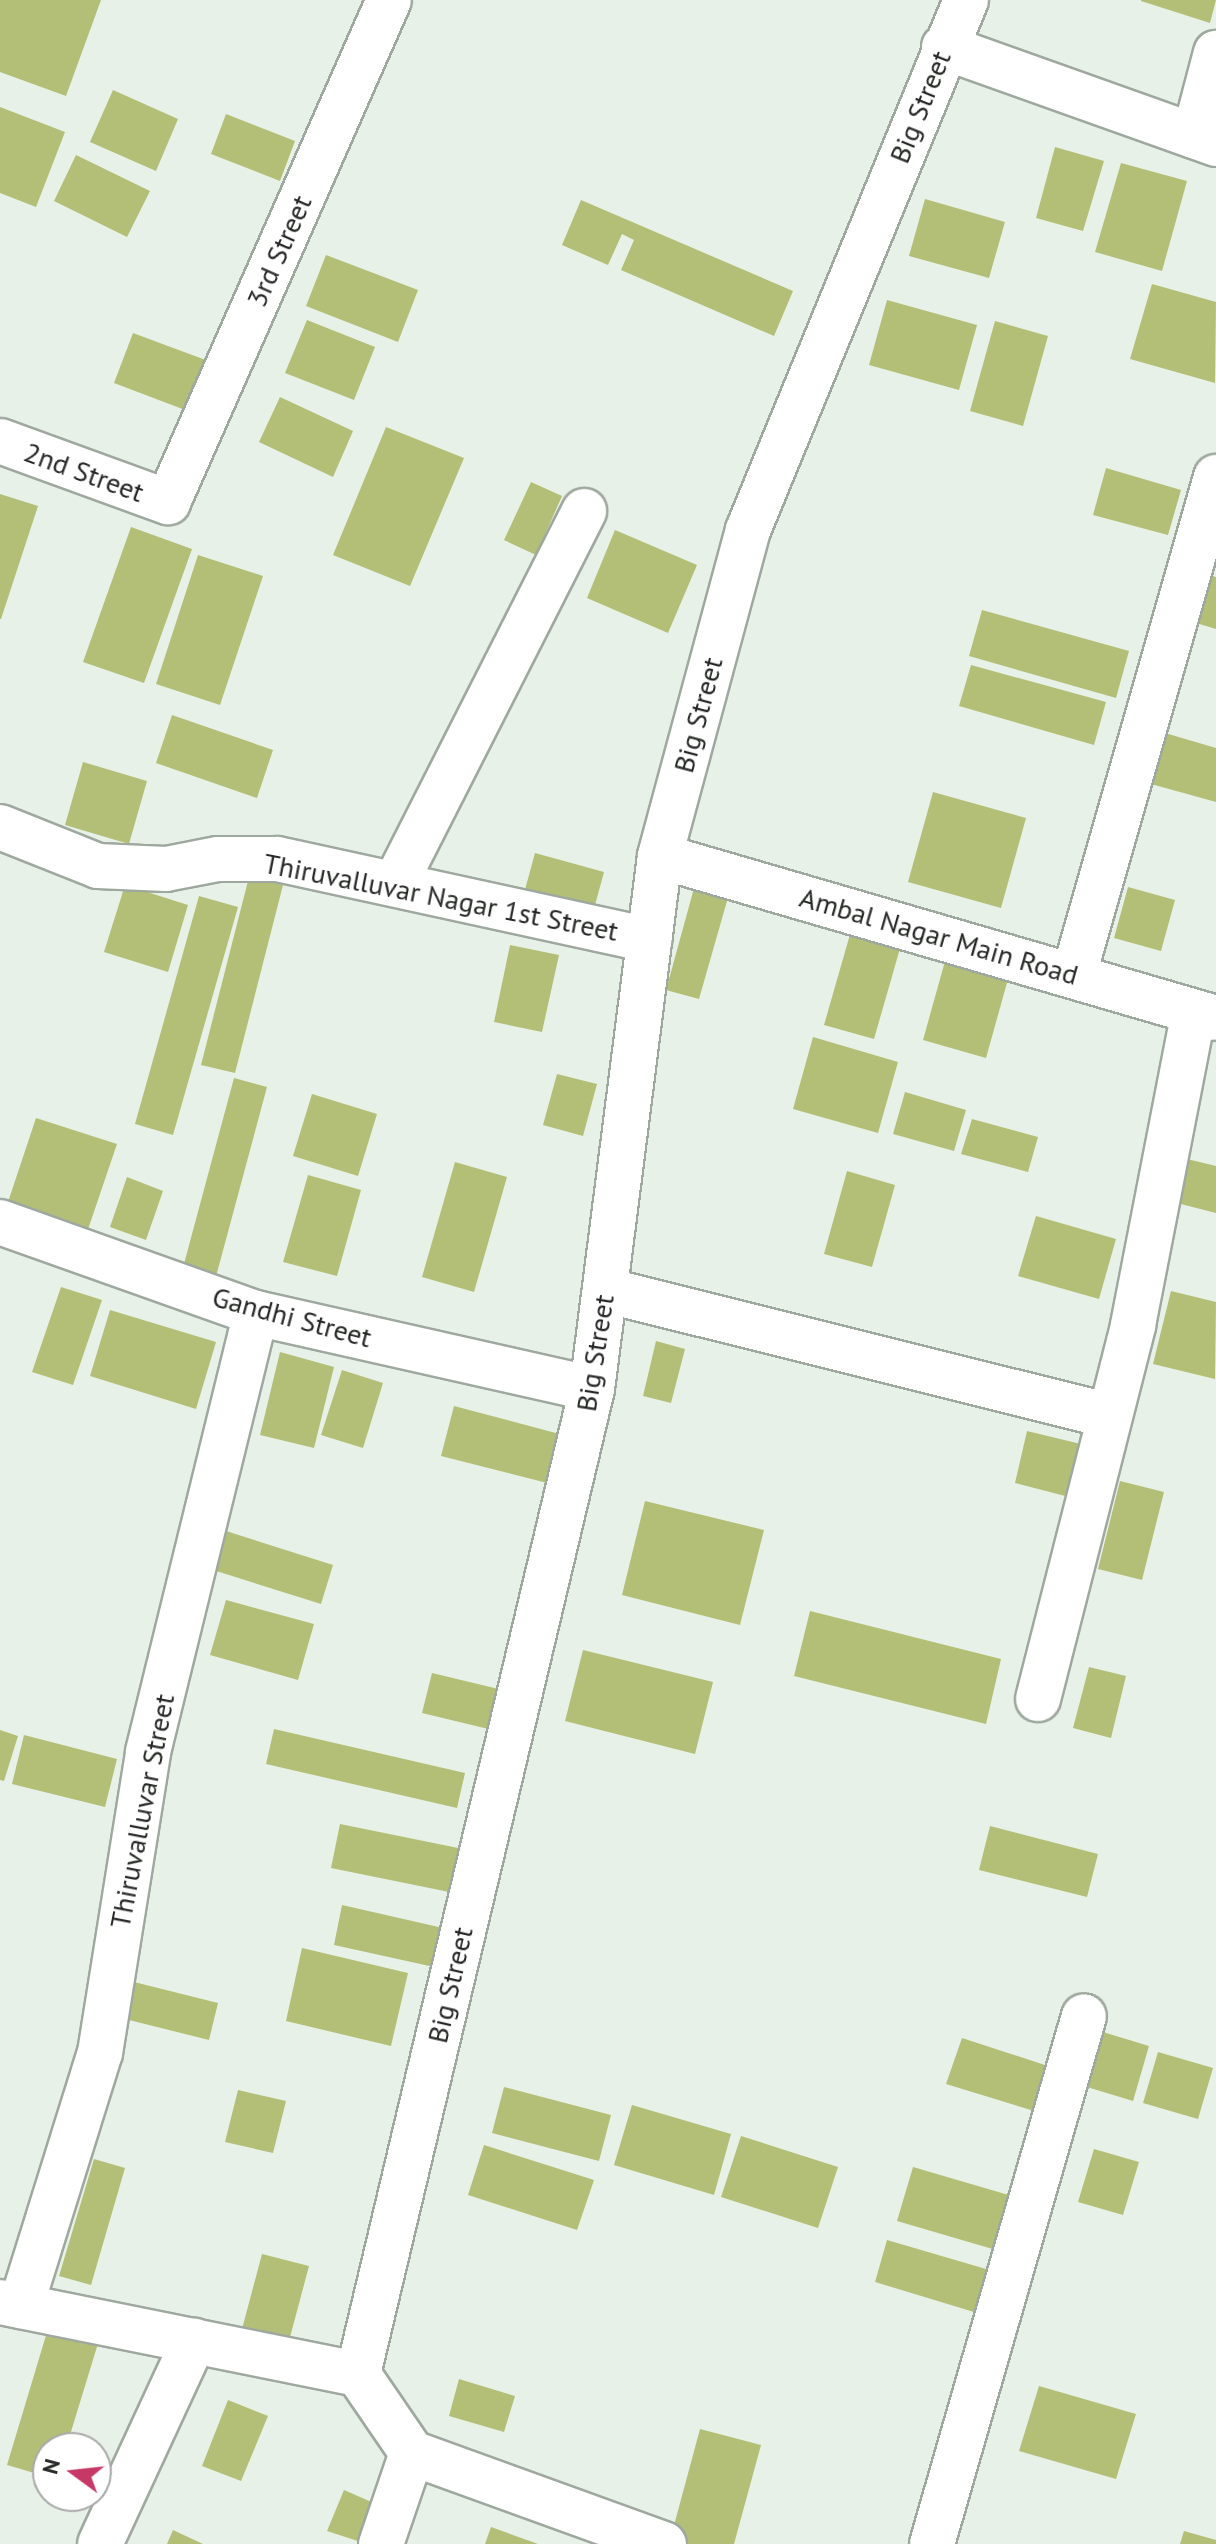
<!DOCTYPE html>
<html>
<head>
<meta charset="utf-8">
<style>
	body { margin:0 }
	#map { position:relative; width:1216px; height:2544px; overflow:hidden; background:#e8f1e7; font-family:"PT Sans",sans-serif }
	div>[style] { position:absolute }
	.building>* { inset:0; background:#b3bf76 }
	.roads { filter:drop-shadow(2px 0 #9fa89f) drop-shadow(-2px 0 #9fa89f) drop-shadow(0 2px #9fa89f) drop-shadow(0 -2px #9fa89f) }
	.street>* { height:44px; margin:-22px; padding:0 22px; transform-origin:22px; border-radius:22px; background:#fff }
	.secondary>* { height:44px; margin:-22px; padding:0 22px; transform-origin:22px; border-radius:22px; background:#fff }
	span { translate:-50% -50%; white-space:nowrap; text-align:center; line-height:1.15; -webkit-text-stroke:6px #fff; paint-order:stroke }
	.street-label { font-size:28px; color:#252825 }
	.north { position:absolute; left:32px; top:2432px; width:80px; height:80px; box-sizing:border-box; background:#fff; border:2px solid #a8a9a8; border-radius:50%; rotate:285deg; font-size:22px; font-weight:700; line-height:32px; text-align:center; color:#252825 }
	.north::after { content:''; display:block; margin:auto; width:28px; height:36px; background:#c63967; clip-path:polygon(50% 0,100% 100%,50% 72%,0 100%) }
</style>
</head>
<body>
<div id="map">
	<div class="building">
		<div style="clip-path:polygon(0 0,101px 0,66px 96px,0 72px)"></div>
		<div style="clip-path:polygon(1216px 0,1210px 23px,1141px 1px,1141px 0)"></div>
		<div style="clip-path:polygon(113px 90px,178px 119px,156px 171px,90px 142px)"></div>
		<div style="clip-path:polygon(0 107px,65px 132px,36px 207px,0 193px)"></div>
		<div style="clip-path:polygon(226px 114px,295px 141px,280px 181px,211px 154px)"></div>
		<div style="clip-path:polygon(1055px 147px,1104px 161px,1083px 231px,1036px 218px)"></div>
		<div style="clip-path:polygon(76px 155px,150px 191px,127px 237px,54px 201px)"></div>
		<div style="clip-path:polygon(1121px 163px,1187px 181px,1162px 271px,1095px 252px)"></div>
		<div style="clip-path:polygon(925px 199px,1005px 222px,989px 278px,909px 256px)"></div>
		<div style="clip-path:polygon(581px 200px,793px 291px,774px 336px,621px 270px,634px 240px,622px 234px,608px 265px,562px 245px)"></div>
		<div style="clip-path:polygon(326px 255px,418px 290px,398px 342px,306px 306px)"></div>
		<div style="clip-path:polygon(1152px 284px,1216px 302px,1215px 383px,1130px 359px)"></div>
		<div style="clip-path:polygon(887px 300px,977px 325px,959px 390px,869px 365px)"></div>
		<div style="clip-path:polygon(307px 320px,375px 347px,354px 400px,285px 373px)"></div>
		<div style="clip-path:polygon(995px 321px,1048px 336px,1023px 426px,970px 411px)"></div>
		<div style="clip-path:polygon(133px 333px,211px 362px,193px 413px,114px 383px)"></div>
		<div style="clip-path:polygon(280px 397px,353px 431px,333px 477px,259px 442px)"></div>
		<div style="clip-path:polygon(386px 427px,464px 458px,410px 586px,333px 555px)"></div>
		<div style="clip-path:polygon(1106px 468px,1181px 490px,1168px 535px,1093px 515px)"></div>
		<div style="clip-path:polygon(531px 482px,562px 496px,536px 555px,504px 540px)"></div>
		<div style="clip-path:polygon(0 494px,38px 506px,1px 619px,0 619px)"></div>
		<div style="clip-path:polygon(131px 527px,192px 549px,144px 683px,83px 662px)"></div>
		<div style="clip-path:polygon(615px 530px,697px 565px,668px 633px,587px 598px)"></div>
		<div style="clip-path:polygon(198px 555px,263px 576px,220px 705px,156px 684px)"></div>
		<div style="clip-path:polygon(1209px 575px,1216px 577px,1216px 629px,1196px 623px)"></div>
		<div style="clip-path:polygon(982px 610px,1129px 651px,1116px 698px,969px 656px)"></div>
		<div style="clip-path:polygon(971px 665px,1106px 702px,1094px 745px,959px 706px)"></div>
		<div style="clip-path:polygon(172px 715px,273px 750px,257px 798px,156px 763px)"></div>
		<div style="clip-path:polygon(1165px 733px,1216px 748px,1216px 802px,1151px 784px)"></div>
		<div style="clip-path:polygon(83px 762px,147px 781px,129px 844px,65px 825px)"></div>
		<div style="clip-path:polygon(933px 792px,1026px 818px,1001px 908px,908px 882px)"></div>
		<div style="clip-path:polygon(535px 853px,604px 872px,592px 916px,523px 897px)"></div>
		<div style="clip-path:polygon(699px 870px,733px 880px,699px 999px,666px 990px)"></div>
		<div style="clip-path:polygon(249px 877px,283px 885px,235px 1073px,201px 1065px)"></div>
		<div style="clip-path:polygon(125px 885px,188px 905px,168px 972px,104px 952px)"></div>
		<div style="clip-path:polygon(1128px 887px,1175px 900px,1161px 951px,1114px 938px)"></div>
		<div style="clip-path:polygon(199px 896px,238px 907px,173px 1135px,135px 1124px)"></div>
		<div style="clip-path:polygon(853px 924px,903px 938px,874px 1039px,824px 1025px)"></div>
		<div style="clip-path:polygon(510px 945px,559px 955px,542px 1032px,494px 1022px)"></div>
		<div style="clip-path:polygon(947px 954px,1010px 972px,986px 1058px,923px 1040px)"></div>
		<div style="clip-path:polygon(813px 1037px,898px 1062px,878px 1133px,793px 1109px)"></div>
		<div style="clip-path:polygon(557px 1074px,597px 1084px,583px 1136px,543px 1125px)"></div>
		<div style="clip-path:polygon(234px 1078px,267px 1087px,214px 1284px,181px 1275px)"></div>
		<div style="clip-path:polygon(905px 1092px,966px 1110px,954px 1151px,893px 1134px)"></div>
		<div style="clip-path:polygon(312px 1094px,377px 1114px,358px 1176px,293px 1156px)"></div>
		<div style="clip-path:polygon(36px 1118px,117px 1144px,83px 1244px,3px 1217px)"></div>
		<div style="clip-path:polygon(972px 1119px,1038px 1137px,1028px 1172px,961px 1154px)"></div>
		<div style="clip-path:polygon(1183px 1158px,1216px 1166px,1216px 1213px,1173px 1202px)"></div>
		<div style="clip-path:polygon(455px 1162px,507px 1177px,474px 1292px,422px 1277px)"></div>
		<div style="clip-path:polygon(847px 1171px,895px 1185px,872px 1267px,824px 1254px)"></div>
		<div style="clip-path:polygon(308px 1175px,361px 1190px,337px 1276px,283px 1262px)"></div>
		<div style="clip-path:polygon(127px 1177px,163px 1191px,146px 1240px,110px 1227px)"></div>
		<div style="clip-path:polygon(1036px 1216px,1116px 1239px,1099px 1299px,1018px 1276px)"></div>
		<div style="clip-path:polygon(61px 1287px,102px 1300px,73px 1385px,32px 1372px)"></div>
		<div style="clip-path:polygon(1171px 1291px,1216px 1302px,1215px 1379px,1153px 1364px)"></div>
		<div style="clip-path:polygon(110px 1310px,216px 1342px,196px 1409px,90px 1376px)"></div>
		<div style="clip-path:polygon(656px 1341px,685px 1349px,671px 1403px,643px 1396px)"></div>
		<div style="clip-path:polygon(280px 1352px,334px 1367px,314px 1448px,260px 1435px)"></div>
		<div style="clip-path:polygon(342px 1370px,383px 1383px,363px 1448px,321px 1435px)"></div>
		<div style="clip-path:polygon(454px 1406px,567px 1436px,555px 1485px,441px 1456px)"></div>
		<div style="clip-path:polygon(1027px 1431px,1085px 1445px,1073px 1498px,1015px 1483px)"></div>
		<div style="clip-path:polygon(1120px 1481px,1164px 1492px,1142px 1580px,1098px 1569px)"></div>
		<div style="clip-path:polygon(645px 1501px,764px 1530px,740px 1625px,622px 1595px)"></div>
		<div style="clip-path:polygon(226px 1531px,333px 1565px,321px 1604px,213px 1570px)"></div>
		<div style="clip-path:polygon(226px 1600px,314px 1624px,298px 1680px,210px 1655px)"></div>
		<div style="clip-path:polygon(810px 1611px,1001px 1659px,986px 1724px,794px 1676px)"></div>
		<div style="clip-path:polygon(583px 1650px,713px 1682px,695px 1754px,565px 1721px)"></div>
		<div style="clip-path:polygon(1089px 1667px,1126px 1676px,1111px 1738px,1073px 1728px)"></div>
		<div style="clip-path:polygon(432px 1673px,515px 1693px,505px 1733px,422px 1713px)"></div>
		<div style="clip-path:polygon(274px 1729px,465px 1773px,457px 1808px,266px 1764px)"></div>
		<div style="clip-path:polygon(0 1730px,18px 1736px,4px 1781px,0 1780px)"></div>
		<div style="clip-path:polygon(24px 1735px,117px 1759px,105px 1807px,12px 1784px)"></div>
		<div style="clip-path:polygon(340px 1824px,468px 1850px,459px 1894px,331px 1868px)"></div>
		<div style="clip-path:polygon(990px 1826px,1098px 1854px,1087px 1897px,979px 1870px)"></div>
		<div style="clip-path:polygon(342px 1905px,443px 1928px,434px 1967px,334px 1945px)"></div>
		<div style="clip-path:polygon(302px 1948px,408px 1973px,391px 2046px,286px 2021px)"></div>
		<div style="clip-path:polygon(130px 1981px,218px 2003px,209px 2040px,121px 2018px)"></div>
		<div style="clip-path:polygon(1093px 2029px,1149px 2046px,1133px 2101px,1077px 2084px)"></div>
		<div style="clip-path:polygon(962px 2038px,1048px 2066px,1034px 2111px,946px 2084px)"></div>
		<div style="clip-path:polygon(1158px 2052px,1213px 2068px,1198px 2119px,1143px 2103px)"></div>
		<div style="clip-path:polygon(504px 2087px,611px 2115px,599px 2161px,492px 2133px)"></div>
		<div style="clip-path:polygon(238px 2090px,286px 2101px,273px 2153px,225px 2142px)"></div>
		<div style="clip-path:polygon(632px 2105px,731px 2134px,714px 2195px,614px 2165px)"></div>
		<div style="clip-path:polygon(741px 2136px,838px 2167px,818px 2228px,721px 2197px)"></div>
		<div style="clip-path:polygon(484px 2145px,594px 2180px,577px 2230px,468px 2195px)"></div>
		<div style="clip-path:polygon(1094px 2149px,1139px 2162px,1123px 2215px,1078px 2202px)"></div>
		<div style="clip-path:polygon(94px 2159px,125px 2168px,91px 2285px,59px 2276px)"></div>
		<div style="clip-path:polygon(913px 2167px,1012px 2196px,996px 2250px,897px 2221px)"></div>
		<div style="clip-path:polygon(887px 2240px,986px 2269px,974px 2312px,875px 2282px)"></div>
		<div style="clip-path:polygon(262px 2254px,309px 2266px,289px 2341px,242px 2329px)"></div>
		<div style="clip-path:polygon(50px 2322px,100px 2337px,66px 2448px,48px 2448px,48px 2477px,7px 2465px)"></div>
		<div style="clip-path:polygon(459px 2379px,515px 2396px,504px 2432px,449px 2416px)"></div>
		<div style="clip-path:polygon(1039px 2386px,1136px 2414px,1116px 2479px,1019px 2451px)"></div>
		<div style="clip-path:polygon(228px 2400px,268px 2416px,241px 2481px,202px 2466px)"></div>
		<div style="clip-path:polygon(700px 2429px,761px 2445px,734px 2544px,669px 2544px)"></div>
		<div style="clip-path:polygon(344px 2490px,383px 2507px,367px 2544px,327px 2531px)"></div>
		<div style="clip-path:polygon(491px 2527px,538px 2544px,485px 2544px)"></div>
		<div style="clip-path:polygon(173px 2530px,203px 2544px,167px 2544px)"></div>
		<div style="clip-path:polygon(1184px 2531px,1216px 2540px,1216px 2544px,1180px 2544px)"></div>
	</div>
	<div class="roads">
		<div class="street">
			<div style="left:944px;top:47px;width:289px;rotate:19.6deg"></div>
			<div style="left:1194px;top:136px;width:86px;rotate:-75.2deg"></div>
			<div style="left:0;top:441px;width:179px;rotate:20deg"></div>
			<div style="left:168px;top:502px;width:548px;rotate:-66.24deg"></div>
			<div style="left:0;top:827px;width:105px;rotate:21.7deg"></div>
			<div style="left:98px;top:866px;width:68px;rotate:2.5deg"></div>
			<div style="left:166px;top:869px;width:53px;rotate:-10.9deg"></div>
			<div style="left:218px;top:859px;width:59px"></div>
			<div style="left:277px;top:859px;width:381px;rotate:12.3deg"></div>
			<div style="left:660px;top:856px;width:579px;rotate:16.24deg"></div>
			<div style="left:396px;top:882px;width:416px;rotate:-63.1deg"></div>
			<div style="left:1074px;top:974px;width:517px;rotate:-74.05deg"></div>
			<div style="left:0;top:1222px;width:272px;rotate:19.6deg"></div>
			<div style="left:256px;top:1313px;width:344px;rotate:12.7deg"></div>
			<div style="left:605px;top:1290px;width:520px;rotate:14.01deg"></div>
			<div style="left:1038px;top:1699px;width:386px;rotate:-75.7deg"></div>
			<div style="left:1133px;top:1325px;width:319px;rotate:-79deg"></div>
			<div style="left:21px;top:2306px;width:265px;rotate:-72.7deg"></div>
			<div style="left:100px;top:2053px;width:305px;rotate:-80.9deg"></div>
			<div style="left:148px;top:1752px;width:452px;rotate:-76.2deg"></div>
			<div style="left:358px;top:2374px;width:96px;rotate:55.6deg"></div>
			<div style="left:412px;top:2453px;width:268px;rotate:19.9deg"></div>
			<div style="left:100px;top:2544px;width:224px;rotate:-65.2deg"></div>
			<div style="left:381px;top:2544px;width:96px;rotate:-71.2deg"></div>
			<div style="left:932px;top:2544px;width:549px;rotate:-73.94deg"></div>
		</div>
		<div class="secondary">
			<div style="left:0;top:2302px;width:365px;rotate:11.4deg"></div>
			<div style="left:358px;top:2374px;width:1012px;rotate:-76.64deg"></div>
			<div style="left:592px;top:1389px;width:537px;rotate:-82.73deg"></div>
			<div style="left:660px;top:856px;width:338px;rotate:-74.9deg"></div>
			<div style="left:748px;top:530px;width:573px;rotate:-67.64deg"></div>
		</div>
	</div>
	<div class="street-label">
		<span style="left:920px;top:107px;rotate:-68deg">Big Street</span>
		<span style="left:279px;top:251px;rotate:-66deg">3rd Street</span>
		<span style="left:84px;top:472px;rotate:20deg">2nd Street</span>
		<span style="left:698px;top:715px;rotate:-75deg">Big Street</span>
		<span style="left:441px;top:897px;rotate:11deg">Thiruvalluvar Nagar 1st Street</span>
		<span style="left:939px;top:936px;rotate:16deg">Ambal Nagar Main Road</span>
		<span style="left:292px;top:1317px;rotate:15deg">Gandhi Street</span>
		<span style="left:595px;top:1353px;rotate:-81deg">Big Street</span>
		<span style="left:142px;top:1811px;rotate:-79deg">Thiruvalluvar Street</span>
		<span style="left:450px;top:1985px;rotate:-77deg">Big Street</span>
	</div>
	<div class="north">N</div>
</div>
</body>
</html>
